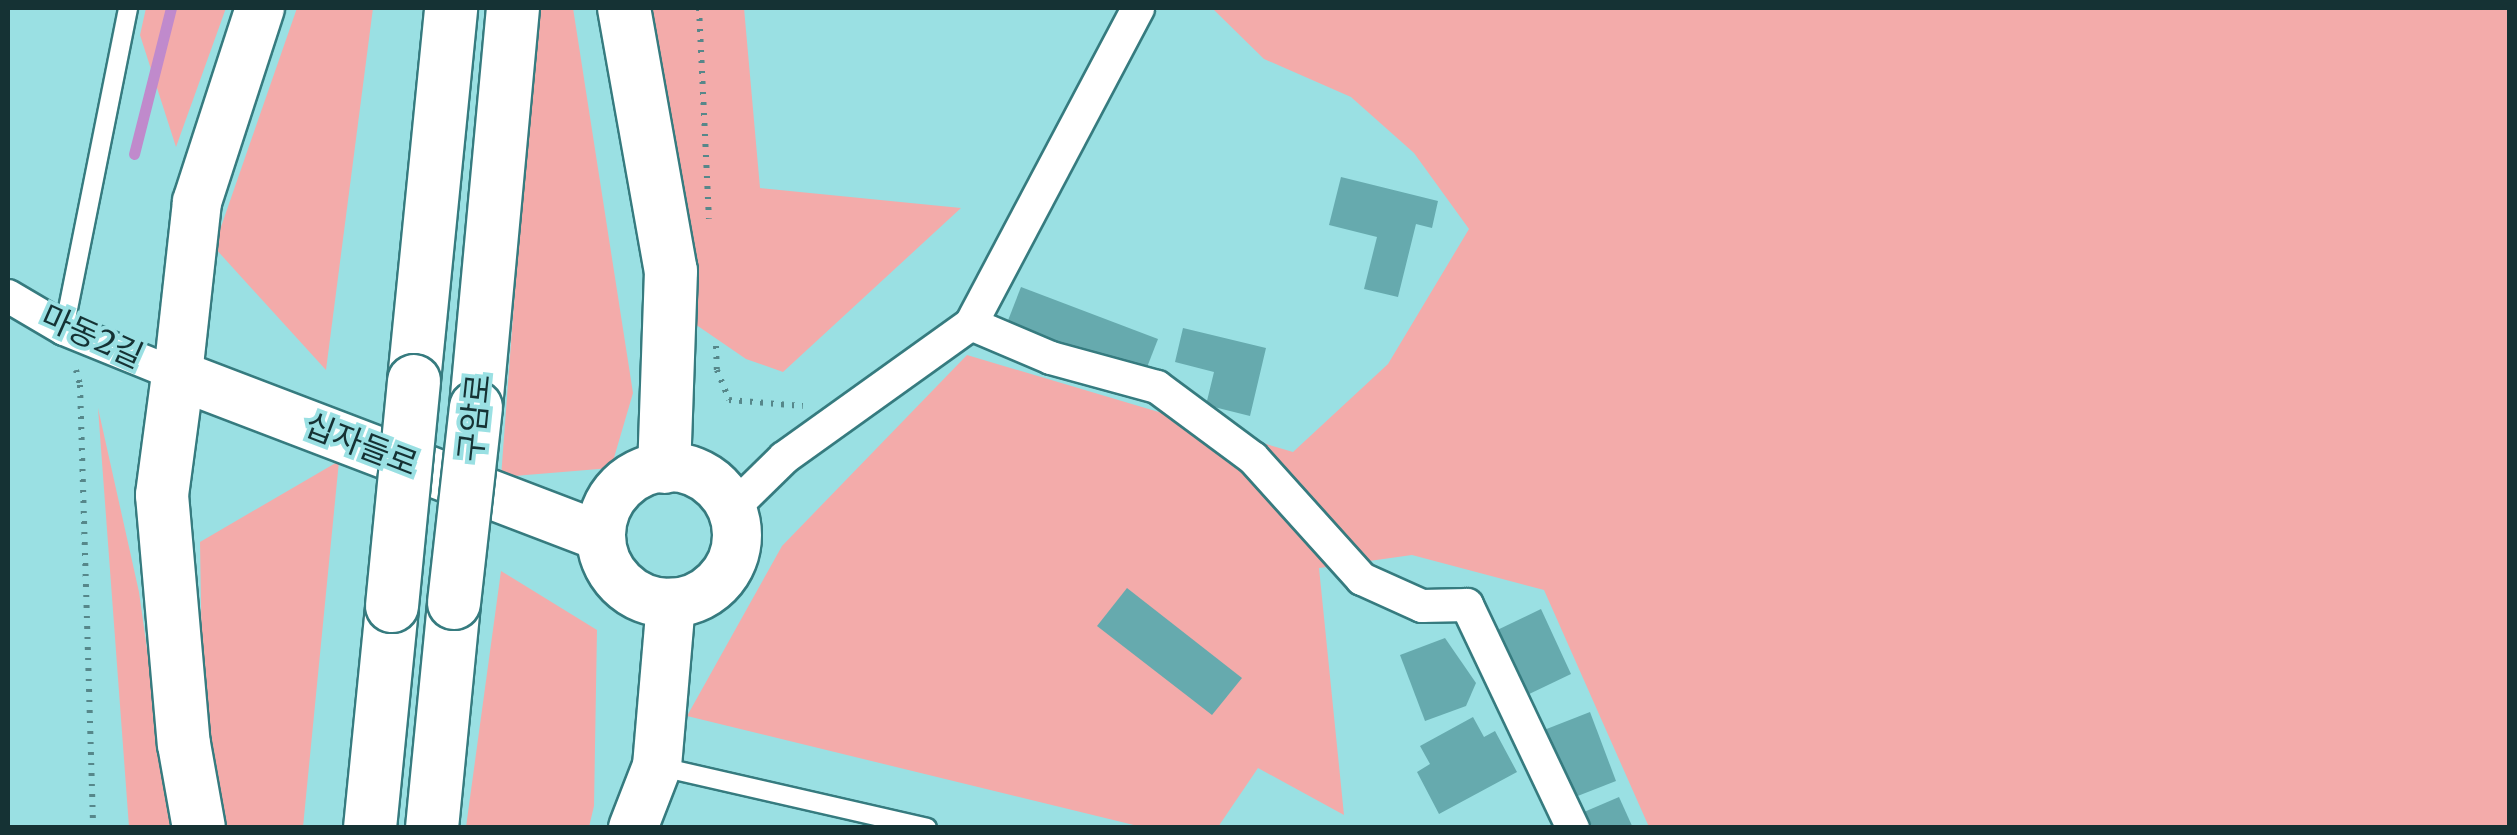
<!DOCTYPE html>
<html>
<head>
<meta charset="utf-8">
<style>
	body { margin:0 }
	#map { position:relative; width:2517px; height:835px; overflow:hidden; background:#9ae0e3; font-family:Merriweather,"Noto Sans KR",serif }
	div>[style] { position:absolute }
	.green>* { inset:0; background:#f3abaa }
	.stream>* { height:11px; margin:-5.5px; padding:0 5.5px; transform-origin:5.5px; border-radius:5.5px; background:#c08acc }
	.building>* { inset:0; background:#66aaae }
	.path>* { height:6px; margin-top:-3px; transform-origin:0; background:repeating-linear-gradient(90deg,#56878a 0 2.5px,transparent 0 10.5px) }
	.roads { filter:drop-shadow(2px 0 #367b7f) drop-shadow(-2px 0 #367b7f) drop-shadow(0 2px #367b7f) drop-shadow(0 -2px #367b7f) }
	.lane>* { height:18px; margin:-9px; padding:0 9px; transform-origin:9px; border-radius:9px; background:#fff }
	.street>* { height:32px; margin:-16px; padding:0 16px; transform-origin:16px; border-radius:16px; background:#fff }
	.secondary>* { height:48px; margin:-24px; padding:0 24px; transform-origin:24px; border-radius:24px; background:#fff }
	.secondary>.ring { margin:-24px; padding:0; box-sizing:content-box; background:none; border:48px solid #fff; border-radius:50% }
	.primary>* { height:52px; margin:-26px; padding:0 26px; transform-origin:26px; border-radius:26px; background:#fff }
	.bridges { filter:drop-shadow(2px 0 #367b7f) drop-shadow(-2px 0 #367b7f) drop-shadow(0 2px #367b7f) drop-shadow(0 -2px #367b7f) }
	.primary-bridge>* { height:52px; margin:-26px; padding:0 26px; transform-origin:26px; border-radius:26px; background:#fff }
	span { translate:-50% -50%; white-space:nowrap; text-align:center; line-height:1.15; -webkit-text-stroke:8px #9ae0e3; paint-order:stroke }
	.street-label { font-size:32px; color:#153234 }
	.frame { position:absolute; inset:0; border:10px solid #153234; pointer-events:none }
</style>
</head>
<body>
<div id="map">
	<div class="green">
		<div style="clip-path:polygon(146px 8px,226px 8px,176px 147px,140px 35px)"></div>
		<div style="clip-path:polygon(297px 8px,373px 8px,326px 370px,214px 247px)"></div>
		<div style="clip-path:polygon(536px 8px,573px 8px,633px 393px,611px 468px,501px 477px)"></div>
		<div style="clip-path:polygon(647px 8px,744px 8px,760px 188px,961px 208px,783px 372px,746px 359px,692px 322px)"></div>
		<div style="clip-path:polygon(1212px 8px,2509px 8px,2509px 827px,1649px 827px,1544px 590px,1412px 555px,1319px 568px,1344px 815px,1258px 768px,1218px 827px,1142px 827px,687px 716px,782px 546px,967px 355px,1293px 452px,1388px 364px,1469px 229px,1414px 153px,1351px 97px,1264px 59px)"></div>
		<div style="clip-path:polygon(98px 408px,139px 592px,172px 827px,129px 827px)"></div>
		<div style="clip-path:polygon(339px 461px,303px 827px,225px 827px,203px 730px,200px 542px)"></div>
		<div style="clip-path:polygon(501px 571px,597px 630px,594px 806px,589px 827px,466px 827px)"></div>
	</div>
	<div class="stream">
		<div style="left:134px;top:154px;width:151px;rotate:-75.8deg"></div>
	</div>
	<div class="building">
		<div style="clip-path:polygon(1341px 177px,1438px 201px,1432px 228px,1416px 224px,1398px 297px,1364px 289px,1377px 237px,1329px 225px)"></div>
		<div style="clip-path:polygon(1021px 287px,1158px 339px,1144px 375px,1007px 323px)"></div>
		<div style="clip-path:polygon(1183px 328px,1266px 348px,1250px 416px,1206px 405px,1214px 372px,1175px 362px)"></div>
		<div style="clip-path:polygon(1127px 588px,1242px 678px,1212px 715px,1097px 626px)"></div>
		<div style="clip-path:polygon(1541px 609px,1571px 674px,1521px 698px,1491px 633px)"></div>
		<div style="clip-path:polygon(1445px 638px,1476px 683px,1466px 706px,1425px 721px,1400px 655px)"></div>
		<div style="clip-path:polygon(1590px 712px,1616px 781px,1570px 799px,1544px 730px)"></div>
		<div style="clip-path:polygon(1473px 717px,1484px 737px,1495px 731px,1517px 772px,1439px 814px,1417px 772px,1430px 764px,1420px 746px)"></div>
		<div style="clip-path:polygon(1619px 797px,1633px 828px,1582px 828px,1577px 815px)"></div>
	</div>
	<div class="path">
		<div style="left:699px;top:8px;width:211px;rotate:87.3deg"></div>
		<div style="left:716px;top:346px;width:24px;rotate:88deg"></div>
		<div style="left:717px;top:370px;width:32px;rotate:68deg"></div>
		<div style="left:729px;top:400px;width:74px;rotate:4.6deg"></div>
		<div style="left:76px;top:370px;width:16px;rotate:75deg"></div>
		<div style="left:80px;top:385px;width:443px;rotate:88.3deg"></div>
	</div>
	<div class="roads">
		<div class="lane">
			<div style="left:64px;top:329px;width:327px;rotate:-78.7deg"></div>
			<div style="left:657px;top:766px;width:277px;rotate:12.9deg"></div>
		</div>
		<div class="street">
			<div style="left:8px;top:296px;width:65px;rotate:30.5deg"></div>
			<div style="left:64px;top:329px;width:123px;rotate:22deg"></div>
			<div style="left:971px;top:324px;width:87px;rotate:23deg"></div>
			<div style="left:1051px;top:358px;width:110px;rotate:15.3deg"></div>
			<div style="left:1157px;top:387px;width:119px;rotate:36.5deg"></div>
			<div style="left:1253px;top:458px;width:163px;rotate:48deg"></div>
			<div style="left:1362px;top:579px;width:66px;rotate:24.2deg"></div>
			<div style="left:1422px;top:606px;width:45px;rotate:-1.3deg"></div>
			<div style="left:1467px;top:605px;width:247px;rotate:64.6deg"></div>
			<div style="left:732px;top:509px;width:73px;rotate:-44.4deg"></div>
			<div style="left:784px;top:458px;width:230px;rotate:-35.6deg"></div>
			<div style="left:971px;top:324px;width:357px;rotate:-62.1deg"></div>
		</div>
		<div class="secondary">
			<div style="left:260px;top:8px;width:204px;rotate:108deg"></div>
			<div style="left:197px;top:202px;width:174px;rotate:96.3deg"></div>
			<div style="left:178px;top:375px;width:452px;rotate:20.9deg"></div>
			<div class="ring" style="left:601px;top:467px;width:88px;height:88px"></div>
			<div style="left:633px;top:828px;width:66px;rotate:-68.8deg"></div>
			<div style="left:657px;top:766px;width:164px;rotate:-85.1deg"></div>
		</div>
		<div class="primary">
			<div style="left:624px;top:8px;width:267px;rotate:79.9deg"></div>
			<div style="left:671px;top:271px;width:196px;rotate:92deg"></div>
			<div style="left:178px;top:375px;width:121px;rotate:97.6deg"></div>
			<div style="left:162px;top:495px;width:250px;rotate:85deg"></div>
			<div style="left:184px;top:744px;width:85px;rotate:79.9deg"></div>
			<div style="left:414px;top:381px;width:375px;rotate:-84.3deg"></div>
			<div style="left:476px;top:407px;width:401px;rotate:-84.7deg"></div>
			<div style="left:370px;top:828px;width:223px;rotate:-84.3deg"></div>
			<div style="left:432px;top:828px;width:226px;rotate:-84.4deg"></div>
		</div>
	</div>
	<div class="bridges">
		<div class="primary-bridge">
			<div style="left:454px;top:603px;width:197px;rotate:-83.6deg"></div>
			<div style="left:392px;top:606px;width:226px;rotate:-84.4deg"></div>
		</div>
	</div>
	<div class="street-label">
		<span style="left:92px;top:337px;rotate:24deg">마동2길</span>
		<span style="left:475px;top:418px;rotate:-84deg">구암로</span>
		<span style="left:361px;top:445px;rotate:21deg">십자들로</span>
	</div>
	<div class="frame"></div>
</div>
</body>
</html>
